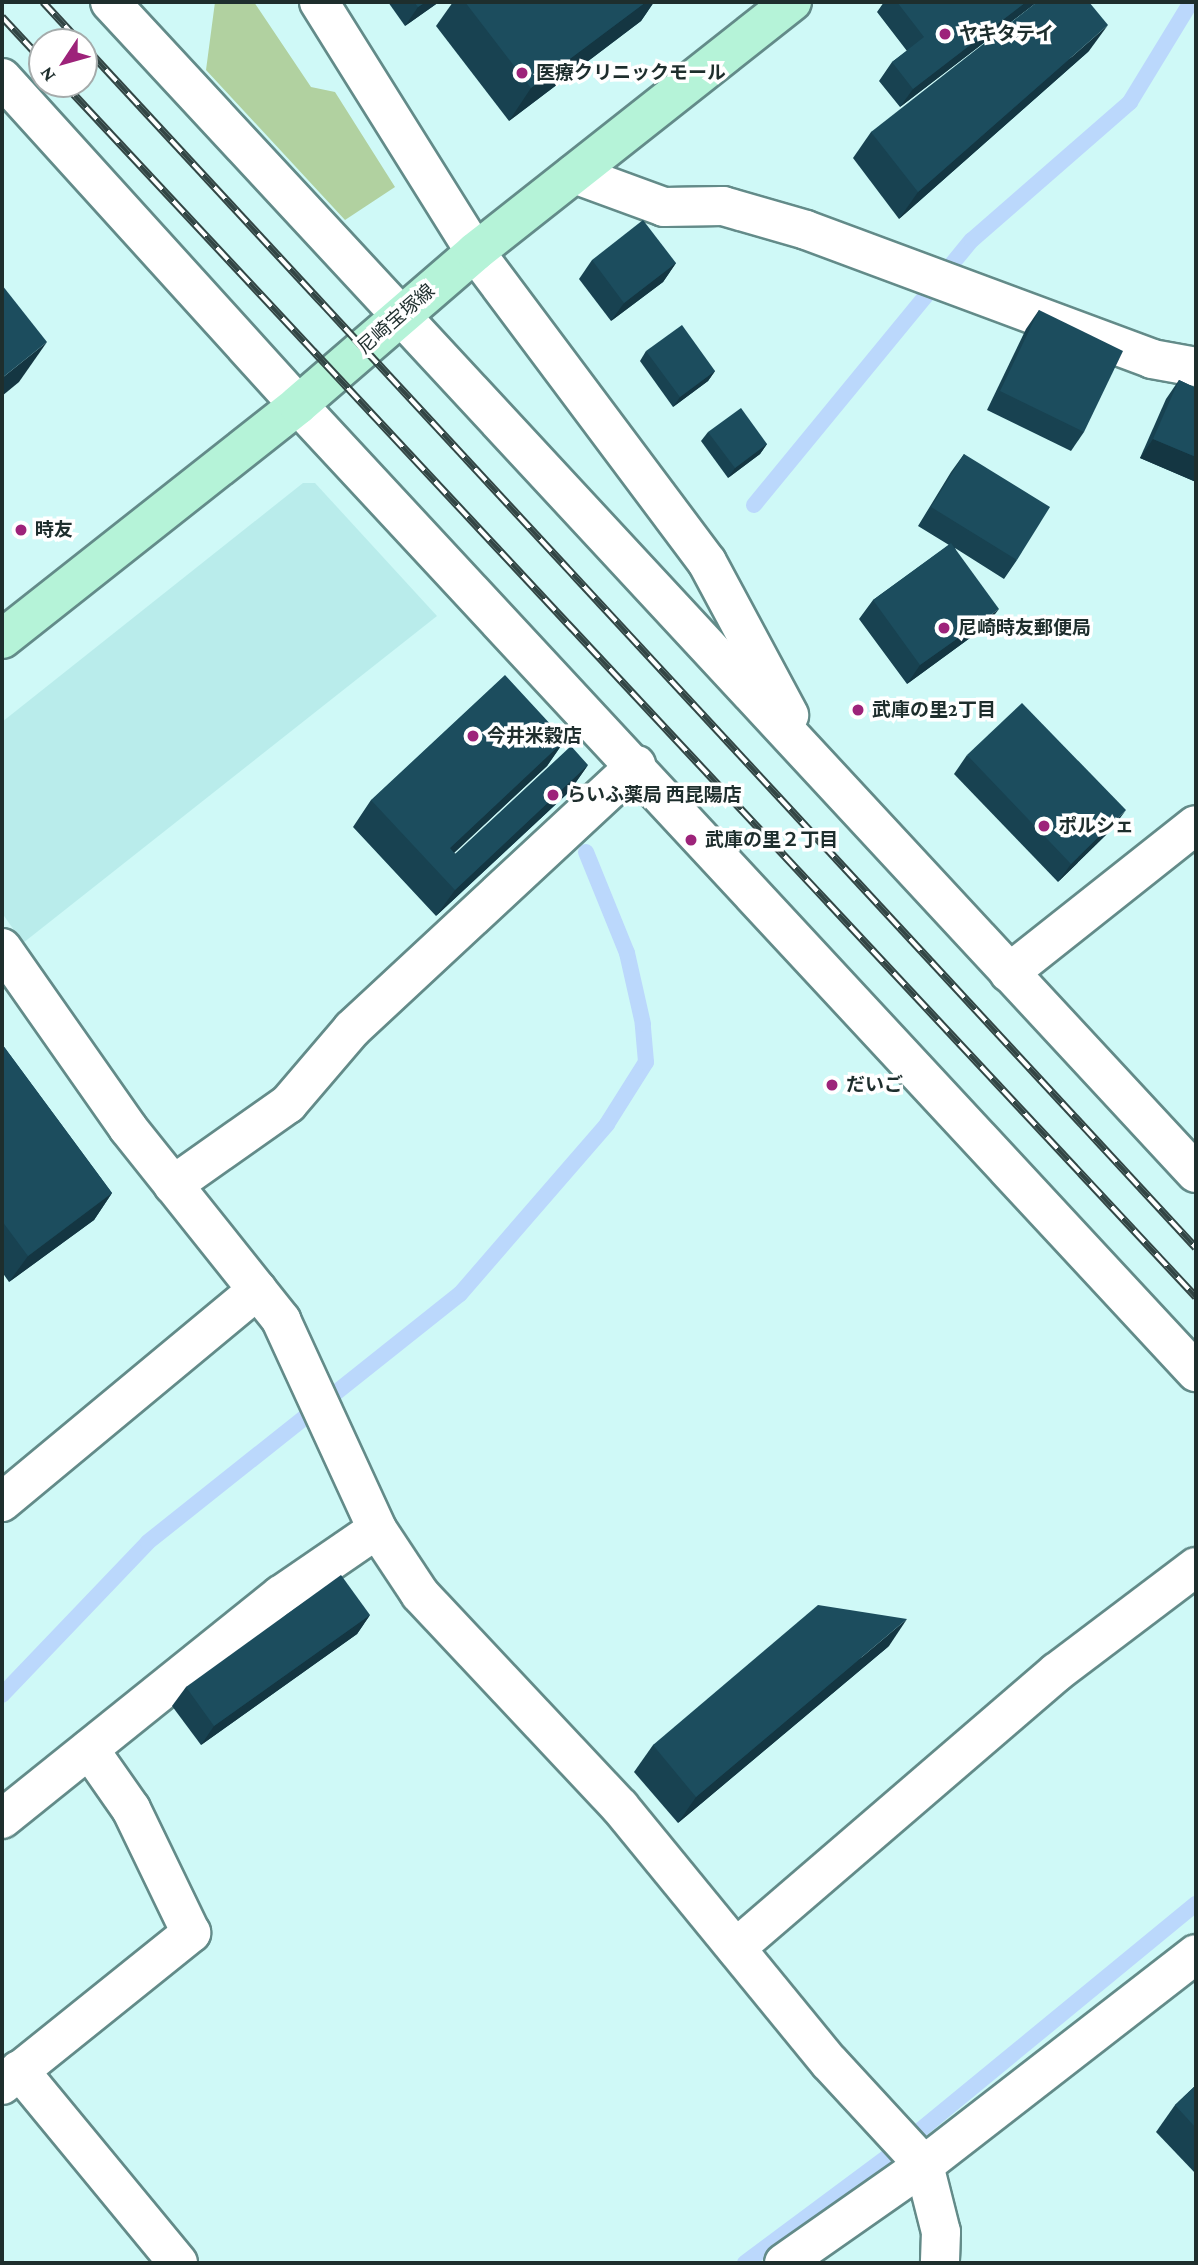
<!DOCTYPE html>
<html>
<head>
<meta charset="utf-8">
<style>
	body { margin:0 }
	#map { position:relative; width:1198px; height:2265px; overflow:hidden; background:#cff9f7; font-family:"Crimson Pro","Noto Sans JP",serif }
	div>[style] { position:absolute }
	.built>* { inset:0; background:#b9eceb }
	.green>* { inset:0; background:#b1d1a0 }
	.stream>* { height:16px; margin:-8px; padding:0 8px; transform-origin:8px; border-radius:8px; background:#bbd8fc }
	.roads { filter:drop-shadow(2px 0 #638b89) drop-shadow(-2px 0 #638b89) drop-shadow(0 2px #638b89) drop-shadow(0 -2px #638b89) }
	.minor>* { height:38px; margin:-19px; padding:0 19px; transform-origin:19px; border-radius:19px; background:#fff }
	.major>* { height:38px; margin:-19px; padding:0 19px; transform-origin:19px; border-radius:19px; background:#b5f3d8 }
	.rail>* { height:8px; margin-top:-4px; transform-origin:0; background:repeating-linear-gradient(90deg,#fff 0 16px,#334645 0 32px); box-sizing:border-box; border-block:2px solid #334645 }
	.wall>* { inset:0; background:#184251 }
	.shaded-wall>* { inset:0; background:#143642 }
	.building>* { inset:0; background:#1c4d5e }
	.dots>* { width:19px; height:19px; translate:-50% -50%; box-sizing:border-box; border:4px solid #fff; border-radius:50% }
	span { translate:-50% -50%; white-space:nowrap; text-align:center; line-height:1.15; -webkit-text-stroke:7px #fff; paint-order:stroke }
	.poi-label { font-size:19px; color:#1e2e2d; font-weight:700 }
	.left { translate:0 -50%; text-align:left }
	.street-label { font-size:19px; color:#1e2e2d }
	.frame { position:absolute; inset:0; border:4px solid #1e2e2d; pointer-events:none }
	.north { position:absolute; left:28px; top:28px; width:70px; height:70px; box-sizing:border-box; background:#fff; border:2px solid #a5abab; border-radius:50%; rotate:234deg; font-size:19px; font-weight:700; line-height:28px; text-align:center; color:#1e2e2d }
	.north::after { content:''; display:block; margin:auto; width:24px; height:32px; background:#9d237a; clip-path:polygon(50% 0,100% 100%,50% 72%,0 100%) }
</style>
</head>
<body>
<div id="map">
	<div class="built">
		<div style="clip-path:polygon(303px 483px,315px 483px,437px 616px,23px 943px,2px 913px,2px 722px)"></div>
	</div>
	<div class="green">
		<div style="clip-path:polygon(215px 2px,254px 2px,311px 87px,335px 92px,395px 187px,345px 220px,206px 70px)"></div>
	</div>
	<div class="stream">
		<div style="left:754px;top:505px;width:343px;rotate:-50.6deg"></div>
		<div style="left:972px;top:240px;width:210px;rotate:-41.1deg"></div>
		<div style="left:1130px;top:102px;width:117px;rotate:-58.6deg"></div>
		<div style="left:2px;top:1695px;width:211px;rotate:-46.3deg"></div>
		<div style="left:148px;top:1542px;width:399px;rotate:-38.5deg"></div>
		<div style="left:460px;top:1294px;width:225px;rotate:-49.1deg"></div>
		<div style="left:607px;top:1124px;width:73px;rotate:-57.8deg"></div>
		<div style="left:646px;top:1062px;width:38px;rotate:-95deg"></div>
		<div style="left:643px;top:1024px;width:73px;rotate:-102.7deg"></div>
		<div style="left:627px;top:953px;width:109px;rotate:-112.1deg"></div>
		<div style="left:745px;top:2263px;width:181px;rotate:-36.7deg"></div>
		<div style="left:890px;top:2155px;width:396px;rotate:-39.4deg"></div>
	</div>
	<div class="roads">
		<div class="minor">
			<div style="left:110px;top:2px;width:1597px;rotate:47.16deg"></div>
			<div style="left:319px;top:2px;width:295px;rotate:58deg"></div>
			<div style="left:475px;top:252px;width:387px;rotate:53.2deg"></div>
			<div style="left:707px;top:562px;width:174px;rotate:61.8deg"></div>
			<div style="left:2px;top:78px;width:441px;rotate:47.8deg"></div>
			<div style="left:298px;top:405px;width:1320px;rotate:47.12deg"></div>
			<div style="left:574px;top:174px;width:96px;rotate:20.1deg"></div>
			<div style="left:664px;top:207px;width:59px;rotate:-1deg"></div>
			<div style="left:723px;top:206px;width:86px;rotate:16.1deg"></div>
			<div style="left:806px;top:230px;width:369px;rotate:20.4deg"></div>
			<div style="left:1152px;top:359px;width:45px;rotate:10.3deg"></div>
			<div style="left:2px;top:948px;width:220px;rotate:55deg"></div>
			<div style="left:128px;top:1128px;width:246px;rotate:51.4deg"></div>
			<div style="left:281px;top:1320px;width:230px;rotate:65.3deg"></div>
			<div style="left:377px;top:1529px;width:78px;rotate:56.5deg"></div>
			<div style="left:420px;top:1594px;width:292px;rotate:46.8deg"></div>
			<div style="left:620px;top:1807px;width:330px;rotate:50.7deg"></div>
			<div style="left:829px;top:2062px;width:140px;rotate:47.3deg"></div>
			<div style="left:924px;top:2165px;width:69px;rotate:75.8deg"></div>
			<div style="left:941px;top:2232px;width:31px;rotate:92deg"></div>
			<div style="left:1009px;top:973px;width:238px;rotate:-38.4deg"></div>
			<div style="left:173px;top:1185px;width:141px;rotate:-35.2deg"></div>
			<div style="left:288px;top:1104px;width:99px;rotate:-49.5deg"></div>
			<div style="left:352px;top:1029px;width:388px;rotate:-42.9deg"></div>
			<div style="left:2px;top:1502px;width:332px;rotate:-39.7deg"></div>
			<div style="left:2px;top:1819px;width:358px;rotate:-38.8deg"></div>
			<div style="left:281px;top:1595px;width:116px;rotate:-34.5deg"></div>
			<div style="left:736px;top:1948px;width:423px;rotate:-40.7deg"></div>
			<div style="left:1057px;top:1672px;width:174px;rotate:-37.1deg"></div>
			<div style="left:19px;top:2070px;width:250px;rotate:50.5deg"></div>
			<div style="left:2px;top:2085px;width:243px;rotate:-38.8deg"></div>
			<div style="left:191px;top:1933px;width:138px;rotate:-115.8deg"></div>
			<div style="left:131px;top:1809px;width:73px;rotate:-125deg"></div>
			<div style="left:784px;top:2263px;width:171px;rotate:-35deg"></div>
			<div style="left:924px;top:2165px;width:344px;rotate:-37.8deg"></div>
		</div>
		<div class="major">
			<div style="left:2px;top:639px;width:377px;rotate:-38.3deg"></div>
			<div style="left:298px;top:405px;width:234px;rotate:-40.8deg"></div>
			<div style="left:475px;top:252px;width:404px;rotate:-38.3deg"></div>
		</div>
	</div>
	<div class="rail">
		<div style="left:43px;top:2px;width:54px;rotate:47.2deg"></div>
		<div style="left:2px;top:17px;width:59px;rotate:47.1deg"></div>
		<div style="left:84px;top:46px;width:1637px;rotate:47.23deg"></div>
		<div style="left:64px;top:84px;width:1659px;rotate:46.98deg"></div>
	</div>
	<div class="wall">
		<div style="clip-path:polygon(388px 2px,439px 2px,405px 26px)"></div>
		<div style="clip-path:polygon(453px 2px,654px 2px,641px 21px,509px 121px,436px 26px)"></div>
		<div style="clip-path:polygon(884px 2px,1037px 2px,900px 107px,879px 81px,892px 62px,907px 51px,877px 12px)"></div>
		<div style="clip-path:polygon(1089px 51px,899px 219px,853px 158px,871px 132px)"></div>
		<div style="clip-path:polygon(592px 260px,676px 263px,663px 282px,611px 321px,579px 279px)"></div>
		<div style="clip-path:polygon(1039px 310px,1084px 432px,1071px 451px,987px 410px,1026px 329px)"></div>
		<div style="clip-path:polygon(646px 351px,715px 371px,708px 381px,673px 407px,640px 361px)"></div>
		<div style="clip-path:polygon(1179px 380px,1196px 388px,1196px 482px,1140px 458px,1166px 399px)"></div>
		<div style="clip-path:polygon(708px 432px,767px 444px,760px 454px,728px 478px,701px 441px)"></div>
		<div style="clip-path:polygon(964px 454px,1017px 560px,1004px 579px,955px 548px,985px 627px,907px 684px,859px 619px,873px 600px,949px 545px,918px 526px,951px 472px)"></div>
		<div style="clip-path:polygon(565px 740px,547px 766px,454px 852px,455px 854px,588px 765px,569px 792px,436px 916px,353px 827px,371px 800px)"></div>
		<div style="clip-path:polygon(967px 755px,1112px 829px,1058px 882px,954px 774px)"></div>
		<div style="clip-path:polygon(2px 1044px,112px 1193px,94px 1220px,9px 1282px,2px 1272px)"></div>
		<div style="clip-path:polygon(370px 1615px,357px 1634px,201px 1745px,172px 1706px,186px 1687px)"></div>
		<div style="clip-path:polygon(889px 1646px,678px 1823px,634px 1772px,653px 1745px)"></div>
		<div style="clip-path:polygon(1196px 2085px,1196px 2174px,1156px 2132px,1175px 2105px)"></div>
	</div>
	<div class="shaded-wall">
		<div style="clip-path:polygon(426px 2px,439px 2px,405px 26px,418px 7px)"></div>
		<div style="clip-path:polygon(646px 2px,654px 2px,641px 21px,509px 121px,531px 88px)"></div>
		<div style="clip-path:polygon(1026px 2px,1037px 2px,900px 107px,913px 89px)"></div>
		<div style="clip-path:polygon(1108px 25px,1089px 51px,899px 219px,918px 192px)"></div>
		<div style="clip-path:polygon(676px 263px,663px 282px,611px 321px,624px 303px)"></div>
		<div style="clip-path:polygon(47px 342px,19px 382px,2px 396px,2px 378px)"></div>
		<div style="clip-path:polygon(715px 371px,708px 381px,673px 407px,680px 397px)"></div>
		<div style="clip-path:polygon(1153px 439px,1196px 457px,1196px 482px,1140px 458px)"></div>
		<div style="clip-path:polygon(767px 444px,760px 454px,728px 478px,735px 468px)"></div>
		<div style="clip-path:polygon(999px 609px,985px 627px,907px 684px,920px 665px)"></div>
		<div style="clip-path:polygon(565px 740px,547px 766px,436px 870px,450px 848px)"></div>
		<div style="clip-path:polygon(588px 765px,569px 792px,436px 916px,455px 890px)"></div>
		<div style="clip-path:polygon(1126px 810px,1112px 829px,1058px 882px,1071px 864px)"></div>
		<div style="clip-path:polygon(112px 1193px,94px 1220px,9px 1282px,28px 1256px)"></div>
		<div style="clip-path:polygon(370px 1615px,357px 1634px,201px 1745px,214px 1726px)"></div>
		<div style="clip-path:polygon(907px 1619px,889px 1646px,678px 1823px,696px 1797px)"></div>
	</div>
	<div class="building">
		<div style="clip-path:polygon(414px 2px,426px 2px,418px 7px)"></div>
		<div style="clip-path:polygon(465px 2px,646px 2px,531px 88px)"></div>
		<div style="clip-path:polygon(897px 2px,1026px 2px,913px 89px,892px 62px,924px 37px)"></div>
		<div style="clip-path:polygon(1037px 2px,1089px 2px,1108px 25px,918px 192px,871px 132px)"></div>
		<div style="clip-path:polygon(643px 220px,676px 263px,624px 303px,592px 260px)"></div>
		<div style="clip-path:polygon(2px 285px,47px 342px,2px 378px)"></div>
		<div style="clip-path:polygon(1039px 310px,1123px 351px,1084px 432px,1000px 391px)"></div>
		<div style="clip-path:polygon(682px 325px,715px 371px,680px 397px,646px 351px)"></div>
		<div style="clip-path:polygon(1179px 380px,1196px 388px,1196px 457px,1153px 439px)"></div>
		<div style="clip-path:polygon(741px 408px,767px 444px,735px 468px,708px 432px)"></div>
		<div style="clip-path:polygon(964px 454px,1050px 507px,1017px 560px,931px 507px)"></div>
		<div style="clip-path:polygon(951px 543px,999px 609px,920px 665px,873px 600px)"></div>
		<div style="clip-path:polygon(505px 675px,565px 740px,450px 848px,455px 854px,571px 746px,588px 765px,455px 890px,371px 800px)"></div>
		<div style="clip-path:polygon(1022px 703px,1126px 810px,1071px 864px,967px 755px)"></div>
		<div style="clip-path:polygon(2px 1044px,112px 1193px,28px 1256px,2px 1221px)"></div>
		<div style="clip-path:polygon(341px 1575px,370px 1615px,214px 1726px,186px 1687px)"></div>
		<div style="clip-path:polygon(818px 1605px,907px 1619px,696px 1797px,653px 1745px)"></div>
		<div style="clip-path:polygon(1196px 2085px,1196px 2128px,1175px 2105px)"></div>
	</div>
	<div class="dots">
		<div style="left:945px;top:34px;background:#9d237a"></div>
		<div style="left:522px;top:73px;background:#9d237a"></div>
		<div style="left:21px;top:530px;background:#9d237a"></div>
		<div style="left:944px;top:628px;background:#9d237a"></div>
		<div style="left:858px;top:710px;background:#9d237a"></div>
		<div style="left:473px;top:736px;background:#9d237a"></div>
		<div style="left:553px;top:795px;background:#9d237a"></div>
		<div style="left:1044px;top:826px;background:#9d237a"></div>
		<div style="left:691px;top:840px;background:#9d237a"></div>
		<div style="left:832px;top:1085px;background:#9d237a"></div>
	</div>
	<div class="poi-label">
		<span class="left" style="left:959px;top:34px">ヤキタテイ</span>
		<span class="left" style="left:536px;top:73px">医療クリニックモール</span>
		<span class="left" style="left:35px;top:530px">時友</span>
		<span class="left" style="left:958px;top:628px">尼崎時友郵便局</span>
		<span class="left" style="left:872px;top:710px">武庫の里2丁目</span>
		<span class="left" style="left:487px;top:736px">今井米穀店</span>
		<span class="left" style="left:567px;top:795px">らいふ薬局 西昆陽店</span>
		<span class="left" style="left:1058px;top:826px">ポルシェ</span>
		<span class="left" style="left:705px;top:840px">武庫の里２丁目</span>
		<span class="left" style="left:846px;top:1085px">だいご</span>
	</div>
	<div class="street-label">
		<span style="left:396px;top:319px;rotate:-41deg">尼崎宝塚線</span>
	</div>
	<div class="frame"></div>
	<div class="north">N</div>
</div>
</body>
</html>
